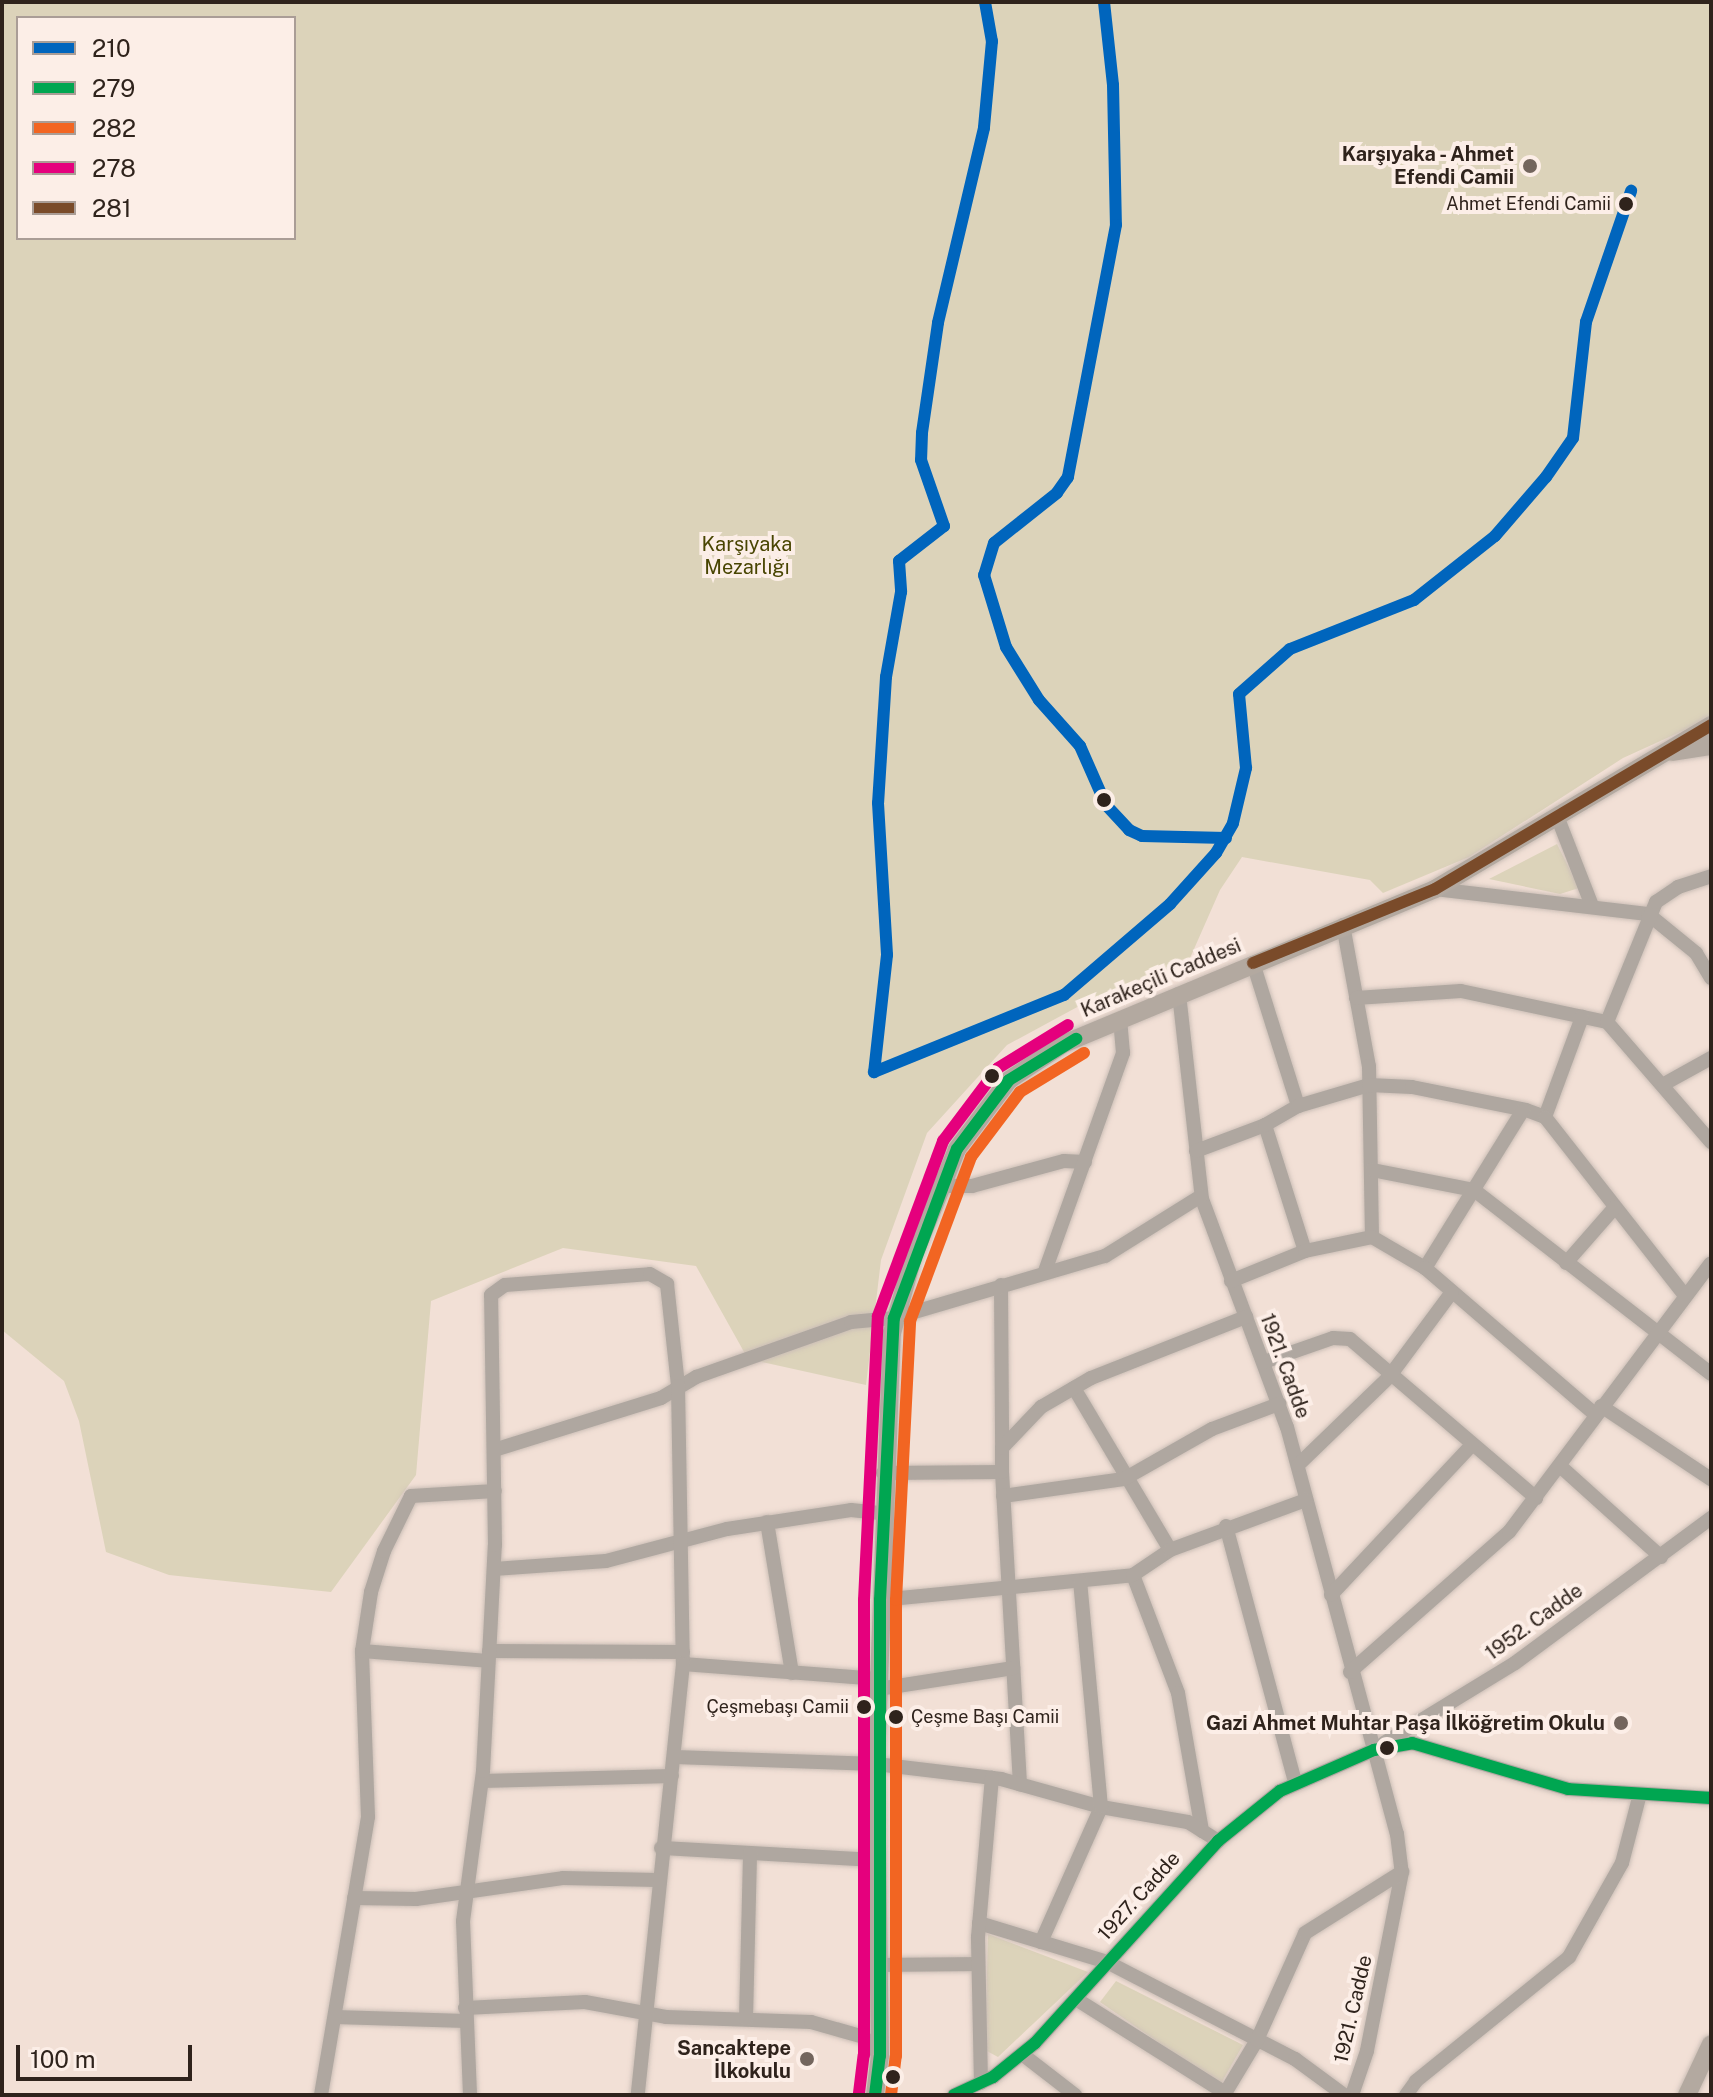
<!DOCTYPE html>
<html>
<head>
<meta charset="utf-8">
<style>
	body { margin:0 }
	#map { position:relative; width:1713px; height:2097px; overflow:hidden; background:#f2e0d6; font-family:"Public Sans",sans-serif }
	div>[style] { position:absolute }
	[style*='--x'] { left:calc(var(--x)*1px); top:calc(var(--y)*1px); width:calc(var(--w)*1px); rotate:calc(var(--a)*1deg) }
	.green>* { inset:0; background:#dcd3ba }
	.roads { filter:drop-shadow(0 0 2px #ccbfb7) drop-shadow(0 0 2px #ccbfb7) }
	.minor>* { height:14px; margin:-7px; padding:0 7px; transform-origin:7px; border-radius:7px; background:#afa7a0 }
	.major>* { height:18px; margin:-9px; padding:0 9px; transform-origin:9px; border-radius:9px; background:#b3a9a0 }
	.bus-1>* { height:12px; margin:-6px; padding:0 6px; transform-origin:6px; border-radius:6px; background:#0065bd }
	.bus-2>* { height:12px; margin:-6px; padding:0 6px; transform-origin:6px; border-radius:6px; background:#00a651 }
	.bus-3>* { height:12px; margin:-6px; padding:0 6px; transform-origin:6px; border-radius:6px; background:#f26522 }
	.bus-4>* { height:12px; margin:-6px; padding:0 6px; transform-origin:6px; border-radius:6px; background:#e5007d }
	.bus-5>* { height:12px; margin:-6px; padding:0 6px; transform-origin:6px; border-radius:6px; background:#7a4b2a }
	.dots>* { width:22px; height:22px; translate:-50% -50%; box-sizing:border-box; border:4px solid #fceee7; border-radius:50% }
	span { translate:-50% -50%; white-space:nowrap; text-align:center; line-height:1.15; -webkit-text-stroke:8px #fceee7; paint-order:stroke }
	.bus-label { font-size:18px; color:#2f231c }
	.right { translate:-100% -50%; text-align:right }
	.left { translate:0 -50%; text-align:left }
	.poi-label { font-size:20px; color:#2f231c; font-weight:700 }
	.park-label { font-size:20px; color:#494502 }
	.street-label { font-size:20px; color:#2f231c }
	.frame { position:absolute; inset:0; border:4px solid #2f231c; pointer-events:none }
	.legend { position:absolute; left:16px; top:16px; width:280px; height:224px; box-sizing:border-box; background:#fceee7; border:2px solid #aa9d96; margin:0; padding:10px 14px; list-style:none; font-size:24px; color:#2f231c }
	.legend li { display:flex; align-items:center; gap:16px; height:40px }
	.legend b { width:40px; border:2px solid #aa9d96 }
	.scale { position:absolute; left:16px; top:2045px; width:176px; height:36px; box-sizing:border-box; border:4px solid #2f231c; border-top:0; padding-left:10px; font-size:24px; line-height:28px; white-space:nowrap; color:#2f231c; -webkit-text-stroke:6px #fceee7; paint-order:stroke }
</style>
</head>
<body>
<div id="map">
	<div class="green">
		<div style="clip-path:polygon(evenodd,2px 2px,1711px 2px,1711px 718px,1623px 758px,1469px 857px,1383px 893px,1370px 880px,1242px 857px,1220px 890px,1183px 974px,1118px 1004px,1094px 998px,1007px 1045px,927px 1133px,881px 1260px,866px 1385px,748px 1359px,696px 1266px,563px 1248px,431px 1301px,416px 1475px,331px 1592px,169px 1575px,106px 1552px,79px 1421px,64px 1381px,2px 1330px,2px 2px,18px 18px,294px 18px,294px 238px,18px 238px,18px 18px)"></div>
		<div style="clip-path:polygon(1557px 844px,1579px 888px,1560px 894px,1489px 879px)"></div>
		<div style="clip-path:polygon(988px 1934px,1088px 1972px,998px 2057px,985px 2050px)"></div>
		<div style="clip-path:polygon(1116px 1981px,1243px 2045px,1220px 2085px,1100px 2002px)"></div>
	</div>
	<div class="roads">
		<div class="minor">
			<div style="--x:1557;--y:816;--w:97;--a:68.7"></div>
			<div style="--x:1435;--y:889;--w:214;--a:6.7"></div>
			<div style="--x:1648;--y:914;--w:62;--a:39.1"></div>
			<div style="--x:1696;--y:953;--w:29;--a:59"></div>
			<div style="--x:1343;--y:925;--w:143;--a:79.6"></div>
			<div style="--x:1369;--y:1066;--w:171;--a:89"></div>
			<div style="--x:1253;--y:963;--w:150;--a:72.5"></div>
			<div style="--x:1179;--y:994;--w:206;--a:83.6"></div>
			<div style="--x:1202;--y:1199;--w:243;--a:69.6"></div>
			<div style="--x:1287;--y:1427;--w:422;--a:74.9"></div>
			<div style="--x:1397;--y:1834;--w:38;--a:83"></div>
			<div style="--x:1402;--y:1872;--w:182;--a:101.1"></div>
			<div style="--x:1367;--y:2051;--w:46;--a:108.8"></div>
			<div style="--x:1356;--y:998;--w:105;--a:-3.8"></div>
			<div style="--x:1461;--y:991;--w:149;--a:12"></div>
			<div style="--x:1607;--y:1022;--w:159;--a:49.1"></div>
			<div style="--x:1607;--y:1022;--w:130;--a:-67.8"></div>
			<div style="--x:1656;--y:902;--w:27;--a:-34"></div>
			<div style="--x:1678;--y:887;--w:35;--a:-18"></div>
			<div style="--x:1664;--y:1084;--w:54;--a:-29"></div>
			<div style="--x:1545;--y:1117;--w:107;--a:-69.7"></div>
			<div style="--x:1265;--y:1125;--w:132;--a:72.4"></div>
			<div style="--x:1196;--y:1151;--w:74;--a:-20.6"></div>
			<div style="--x:1265;--y:1125;--w:38;--a:-30"></div>
			<div style="--x:1298;--y:1106;--w:74;--a:-16.5"></div>
			<div style="--x:1369;--y:1085;--w:43;--a:2.7"></div>
			<div style="--x:1412;--y:1087;--w:116;--a:11.4"></div>
			<div style="--x:1526;--y:1110;--w:20;--a:20"></div>
			<div style="--x:1545;--y:1117;--w:225;--a:51.9"></div>
			<div style="--x:1372;--y:1170;--w:104;--a:11.1"></div>
			<div style="--x:1474;--y:1190;--w:300;--a:37.8"></div>
			<div style="--x:940;--y:1186;--w:32;--a:0"></div>
			<div style="--x:972;--y:1186;--w:95;--a:-15.2"></div>
			<div style="--x:1064;--y:1161;--w:21;--a:3"></div>
			<div style="--x:1566;--y:1263;--w:74;--a:-48.8"></div>
			<div style="--x:1425;--y:1268;--w:186;--a:-58.2"></div>
			<div style="--x:1045;--y:1271;--w:232;--a:-70.3"></div>
			<div style="--x:1123;--y:1053;--w:34;--a:-95"></div>
			<div style="--x:1231;--y:1281;--w:80;--a:-22.1"></div>
			<div style="--x:1305;--y:1251;--w:68;--a:-11.8"></div>
			<div style="--x:1372;--y:1237;--w:61;--a:30.3"></div>
			<div style="--x:1425;--y:1268;--w:224;--a:40.7"></div>
			<div style="--x:1001;--y:1285;--w:163;--a:89.6"></div>
			<div style="--x:1264;--y:1362;--w:73;--a:-19.2"></div>
			<div style="--x:1333;--y:1338;--w:17;--a:3"></div>
			<div style="--x:1350;--y:1339;--w:245;--a:40.5"></div>
			<div style="--x:1074;--y:1388;--w:188;--a:59.3"></div>
			<div style="--x:1601;--y:1406;--w:132;--a:33.6"></div>
			<div style="--x:494;--y:1450;--w:175;--a:-17.3"></div>
			<div style="--x:661;--y:1398;--w:41;--a:-31"></div>
			<div style="--x:696;--y:1377;--w:164;--a:-19.5"></div>
			<div style="--x:851;--y:1322;--w:43;--a:-5.3"></div>
			<div style="--x:894;--y:1318;--w:220;--a:-16.4"></div>
			<div style="--x:1105;--y:1256;--w:113;--a:-32"></div>
			<div style="--x:1298;--y:1465;--w:127;--a:-44"></div>
			<div style="--x:1389;--y:1377;--w:106;--a:-53.5"></div>
			<div style="--x:1560;--y:1466;--w:136;--a:42"></div>
			<div style="--x:1002;--y:1472;--w:313;--a:86.7"></div>
			<div style="--x:883;--y:1473;--w:119;--a:-0.5"></div>
			<div style="--x:1002;--y:1472;--w:24;--a:-90"></div>
			<div style="--x:1002;--y:1448;--w:57;--a:-46.4"></div>
			<div style="--x:1041;--y:1407;--w:58;--a:-30.1"></div>
			<div style="--x:1091;--y:1378;--w:167;--a:-21.5"></div>
			<div style="--x:1003;--y:1496;--w:122;--a:-8"></div>
			<div style="--x:1124;--y:1479;--w:101;--a:-29.6"></div>
			<div style="--x:1212;--y:1429;--w:72;--a:-20.5"></div>
			<div style="--x:767;--y:1522;--w:153;--a:80.6"></div>
			<div style="--x:1226;--y:1526;--w:265;--a:74.9"></div>
			<div style="--x:494;--y:1569;--w:112;--a:-4.1"></div>
			<div style="--x:606;--y:1561;--w:125;--a:-14.8"></div>
			<div style="--x:727;--y:1529;--w:125;--a:-8.7"></div>
			<div style="--x:851;--y:1510;--w:31;--a:6"></div>
			<div style="--x:1133;--y:1575;--w:126;--a:69.1"></div>
			<div style="--x:1178;--y:1693;--w:140;--a:80.1"></div>
			<div style="--x:1331;--y:1595;--w:206;--a:-46.8"></div>
			<div style="--x:880;--y:1600;--w:254;--a:-5.6"></div>
			<div style="--x:1133;--y:1575;--w:45;--a:-34"></div>
			<div style="--x:1170;--y:1550;--w:145;--a:-20.2"></div>
			<div style="--x:362;--y:1651;--w:126;--a:4.5"></div>
			<div style="--x:489;--y:1651;--w:194;--a:0.3"></div>
			<div style="--x:683;--y:1664;--w:196;--a:4.4"></div>
			<div style="--x:1350;--y:1672;--w:212;--a:-41.4"></div>
			<div style="--x:1509;--y:1532;--w:336;--a:-53.1"></div>
			<div style="--x:878;--y:1689;--w:137;--a:-8.8"></div>
			<div style="--x:1384;--y:1743;--w:153;--a:-31.4"></div>
			<div style="--x:1515;--y:1663;--w:244;--a:-36.5"></div>
			<div style="--x:675;--y:1757;--w:201;--a:2"></div>
			<div style="--x:876;--y:1764;--w:126;--a:6.8"></div>
			<div style="--x:1001;--y:1779;--w:104;--a:15.6"></div>
			<div style="--x:1101;--y:1807;--w:88;--a:9.8"></div>
			<div style="--x:1188;--y:1822;--w:36;--a:32"></div>
			<div style="--x:482;--y:1781;--w:190;--a:-1.5"></div>
			<div style="--x:661;--y:1848;--w:216;--a:3.2"></div>
			<div style="--x:354;--y:1898;--w:62;--a:0.9"></div>
			<div style="--x:416;--y:1899;--w:148;--a:-8.1"></div>
			<div style="--x:563;--y:1878;--w:95;--a:1.2"></div>
			<div style="--x:979;--y:1923;--w:134;--a:16.9"></div>
			<div style="--x:1107;--y:1962;--w:212;--a:27.3"></div>
			<div style="--x:1295;--y:2059;--w:61;--a:36.3"></div>
			<div style="--x:1041;--y:1942;--w:148;--a:-66"></div>
			<div style="--x:1101;--y:1807;--w:226;--a:-95.3"></div>
			<div style="--x:880;--y:1965;--w:98;--a:-0.6"></div>
			<div style="--x:1076;--y:1999;--w:176;--a:32.2"></div>
			<div style="--x:465;--y:2008;--w:120;--a:-2.9"></div>
			<div style="--x:585;--y:2002;--w:82;--a:10.5"></div>
			<div style="--x:666;--y:2017;--w:145;--a:2"></div>
			<div style="--x:811;--y:2022;--w:55;--a:15.8"></div>
			<div style="--x:864;--y:2037;--w:25;--a:50"></div>
			<div style="--x:335;--y:2017;--w:131;--a:1.7"></div>
			<div style="--x:746;--y:2019;--w:166;--a:-88.6"></div>
			<div style="--x:1022;--y:2054;--w:67;--a:37.7"></div>
			<div style="--x:981;--y:2083;--w:146;--a:-91.2"></div>
			<div style="--x:978;--y:1937;--w:160;--a:-85"></div>
			<div style="--x:321;--y:2095;--w:282;--a:-80.4"></div>
			<div style="--x:368;--y:1817;--w:166;--a:-92.1"></div>
			<div style="--x:362;--y:1651;--w:60;--a:-81.3"></div>
			<div style="--x:371;--y:1592;--w:43;--a:-72.4"></div>
			<div style="--x:384;--y:1551;--w:61;--a:-63.9"></div>
			<div style="--x:411;--y:1496;--w:84;--a:-3.4"></div>
			<div style="--x:470;--y:2095;--w:174;--a:-92.3"></div>
			<div style="--x:463;--y:1921;--w:151;--a:-82.4"></div>
			<div style="--x:483;--y:1771;--w:226;--a:-87"></div>
			<div style="--x:495;--y:1545;--w:250;--a:-90.9"></div>
			<div style="--x:491;--y:1295;--w:17;--a:-36"></div>
			<div style="--x:505;--y:1285;--w:145;--a:-4.3"></div>
			<div style="--x:650;--y:1274;--w:20;--a:30"></div>
			<div style="--x:667;--y:1284;--w:103;--a:83.8"></div>
			<div style="--x:678;--y:1386;--w:278;--a:89"></div>
			<div style="--x:683;--y:1664;--w:433;--a:96"></div>
			<div style="--x:954;--y:2095;--w:43;--a:-24.8"></div>
			<div style="--x:993;--y:2077;--w:54;--a:-39"></div>
			<div style="--x:1035;--y:2043;--w:273;--a:-47.8"></div>
			<div style="--x:1218;--y:1841;--w:80;--a:-38.9"></div>
			<div style="--x:1280;--y:1791;--w:103;--a:-23.6"></div>
			<div style="--x:1374;--y:1750;--w:39;--a:-10"></div>
			<div style="--x:1412;--y:1743;--w:163;--a:16.4"></div>
			<div style="--x:1568;--y:1789;--w:143;--a:3.6"></div>
			<div style="--x:1224;--y:2095;--w:64;--a:-59"></div>
			<div style="--x:1257;--y:2040;--w:117;--a:-65.8"></div>
			<div style="--x:1305;--y:1933;--w:115;--a:-32.2"></div>
			<div style="--x:1406;--y:2095;--w:17;--a:-54"></div>
			<div style="--x:1416;--y:2081;--w:197;--a:-39"></div>
			<div style="--x:1569;--y:1957;--w:108;--a:-60.6"></div>
			<div style="--x:1622;--y:1863;--w:71;--a:-75.4"></div>
		</div>
		<div class="major">
			<div style="--x:1672;--y:752;--w:39;--a:-9"></div>
			<div style="--x:875;--y:2095;--w:39;--a:-83"></div>
			<div style="--x:880;--y:2056;--w:292;--a:-90.8"></div>
			<div style="--x:876;--y:1764;--w:431;--a:-87.9"></div>
			<div style="--x:892;--y:1333;--w:79;--a:-74.6"></div>
			<div style="--x:913;--y:1257;--w:117;--a:-67.8"></div>
			<div style="--x:957;--y:1149;--w:86;--a:-53"></div>
			<div style="--x:1009;--y:1080;--w:65;--a:-33.7"></div>
			<div style="--x:1063;--y:1044;--w:403;--a:-22.6"></div>
			<div style="--x:1435;--y:889;--w:321;--a:-30.7"></div>
			<div style="--x:1687;--y:2095;--w:56;--a:-64.8"></div>
		</div>
	</div>
	<div class="bus-1">
		<div style="--x:985;--y:2;--w:40;--a:80"></div>
		<div style="--x:992;--y:41;--w:87;--a:95.3"></div>
		<div style="--x:984;--y:128;--w:200;--a:103.3"></div>
		<div style="--x:938;--y:323;--w:111;--a:98.3"></div>
		<div style="--x:922;--y:433;--w:27;--a:92"></div>
		<div style="--x:921;--y:460;--w:70;--a:70.8"></div>
		<div style="--x:944;--y:526;--w:57;--a:142.1"></div>
		<div style="--x:899;--y:561;--w:31;--a:86"></div>
		<div style="--x:901;--y:592;--w:86;--a:100"></div>
		<div style="--x:886;--y:677;--w:126;--a:93.6"></div>
		<div style="--x:878;--y:803;--w:152;--a:86.6"></div>
		<div style="--x:887;--y:955;--w:118;--a:96.3"></div>
		<div style="--x:874;--y:1072;--w:205;--a:-22.1"></div>
		<div style="--x:1064;--y:995;--w:140;--a:-40.6"></div>
		<div style="--x:1170;--y:904;--w:69;--a:-48"></div>
		<div style="--x:1216;--y:853;--w:34;--a:-60"></div>
		<div style="--x:1233;--y:823;--w:57;--a:-76.7"></div>
		<div style="--x:1246;--y:768;--w:74;--a:-95.4"></div>
		<div style="--x:1239;--y:694;--w:68;--a:-41.4"></div>
		<div style="--x:1290;--y:649;--w:133;--a:-21.6"></div>
		<div style="--x:1414;--y:600;--w:103;--a:-38.3"></div>
		<div style="--x:1495;--y:536;--w:78;--a:-49.2"></div>
		<div style="--x:1546;--y:477;--w:47;--a:-55.3"></div>
		<div style="--x:1573;--y:438;--w:117;--a:-83.6"></div>
		<div style="--x:1586;--y:322;--w:139;--a:-71"></div>
		<div style="--x:1104;--y:2;--w:83;--a:83.8"></div>
		<div style="--x:1113;--y:85;--w:140;--a:88.8"></div>
		<div style="--x:1116;--y:225;--w:257;--a:100.8"></div>
		<div style="--x:1068;--y:477;--w:19;--a:125"></div>
		<div style="--x:1057;--y:493;--w:80;--a:141.6"></div>
		<div style="--x:994;--y:543;--w:34;--a:107"></div>
		<div style="--x:984;--y:575;--w:75;--a:73"></div>
		<div style="--x:1006;--y:647;--w:62;--a:58.1"></div>
		<div style="--x:1039;--y:700;--w:62;--a:48.3"></div>
		<div style="--x:1080;--y:746;--w:64;--a:66.2"></div>
		<div style="--x:1106;--y:805;--w:34;--a:47"></div>
		<div style="--x:1129;--y:830;--w:14;--a:25"></div>
		<div style="--x:1142;--y:836;--w:84;--a:1.4"></div>
	</div>
	<div class="bus-2">
		<div style="--x:875;--y:2095;--w:39;--a:-83"></div>
		<div style="--x:880;--y:2056;--w:456;--a:-90"></div>
		<div style="--x:880;--y:1600;--w:282;--a:-87.2"></div>
		<div style="--x:894;--y:1318;--w:180;--a:-69.6"></div>
		<div style="--x:957;--y:1149;--w:86;--a:-53"></div>
		<div style="--x:1009;--y:1080;--w:79;--a:-31.5"></div>
		<div style="--x:954;--y:2095;--w:43;--a:-24.8"></div>
		<div style="--x:993;--y:2077;--w:54;--a:-39"></div>
		<div style="--x:1035;--y:2043;--w:273;--a:-47.8"></div>
		<div style="--x:1218;--y:1841;--w:80;--a:-38.9"></div>
		<div style="--x:1280;--y:1791;--w:103;--a:-23.6"></div>
		<div style="--x:1374;--y:1750;--w:39;--a:-10"></div>
		<div style="--x:1412;--y:1743;--w:163;--a:16.4"></div>
		<div style="--x:1568;--y:1789;--w:143;--a:3.6"></div>
	</div>
	<div class="bus-3">
		<div style="--x:891;--y:2095;--w:39;--a:-83"></div>
		<div style="--x:896;--y:2056;--w:456;--a:-90"></div>
		<div style="--x:896;--y:1600;--w:279;--a:-87.1"></div>
		<div style="--x:910;--y:1321;--w:175;--a:-69.6"></div>
		<div style="--x:971;--y:1157;--w:81;--a:-53"></div>
		<div style="--x:1020;--y:1092;--w:75;--a:-31.4"></div>
	</div>
	<div class="bus-4">
		<div style="--x:859;--y:2093;--w:38;--a:-83"></div>
		<div style="--x:864;--y:2055;--w:455;--a:-90"></div>
		<div style="--x:864;--y:1600;--w:284;--a:-87.2"></div>
		<div style="--x:878;--y:1316;--w:187;--a:-69.6"></div>
		<div style="--x:943;--y:1141;--w:91;--a:-53"></div>
		<div style="--x:998;--y:1068;--w:82;--a:-31.6"></div>
	</div>
	<div class="bus-5">
		<div style="--x:1253;--y:963;--w:196;--a:-22.1"></div>
		<div style="--x:1435;--y:889;--w:321;--a:-30.7"></div>
	</div>
	<div class="dots">
		<div style="left:1530px;top:166px;background:#73655d"></div>
		<div style="left:1626px;top:204px;background:#2f231c"></div>
		<div style="left:1104px;top:800px;background:#2f231c"></div>
		<div style="left:992px;top:1076px;background:#2f231c"></div>
		<div style="left:864px;top:1707px;background:#2f231c"></div>
		<div style="left:896px;top:1717px;background:#2f231c"></div>
		<div style="left:1621px;top:1723px;background:#73655d"></div>
		<div style="left:1387px;top:1748px;background:#2f231c"></div>
		<div style="left:807px;top:2059px;background:#73655d"></div>
		<div style="left:893px;top:2077px;background:#2f231c"></div>
	</div>
	<div class="bus-label">
		<span class="right" style="left:1611px;top:204px">Ahmet Efendi Camii</span>
		<span class="right" style="left:849px;top:1707px">Çeşmebaşı Camii</span>
		<span class="left" style="left:911px;top:1717px">Çeşme Başı Camii</span>
	</div>
	<div class="poi-label">
		<span class="right" style="left:1514px;top:166px">Karşıyaka - Ahmet<br>Efendi Camii</span>
		<span class="right" style="left:1605px;top:1723px">Gazi Ahmet Muhtar Paşa İlköğretim Okulu</span>
		<span class="right" style="left:791px;top:2060px">Sancaktepe<br>İlkokulu</span>
	</div>
	<div class="park-label">
		<span style="left:747px;top:556px">Karşıyaka<br>Mezarlığı</span>
	</div>
	<div class="street-label">
		<span style="left:1161px;top:978px;rotate:-23deg">Karakeçili Caddesi</span>
		<span style="left:1285px;top:1366px;rotate:70deg">1921. Cadde</span>
		<span style="left:1534px;top:1622px;rotate:-36deg">1952. Cadde</span>
		<span style="left:1139px;top:1896px;rotate:-48deg">1927. Cadde</span>
		<span style="left:1353px;top:2009px;rotate:-77deg">1921. Cadde</span>
	</div>
	<div class="frame"></div>
	<ul class="legend">
	<li><b style="height:10px;background:#0065bd"></b>210</li>
	<li><b style="height:10px;background:#00a651"></b>279</li>
	<li><b style="height:10px;background:#f26522"></b>282</li>
	<li><b style="height:10px;background:#e5007d"></b>278</li>
	<li><b style="height:10px;background:#7a4b2a"></b>281</li>
	</ul>
	<div class="scale">100 m</div>
</div>
</body>
</html>
